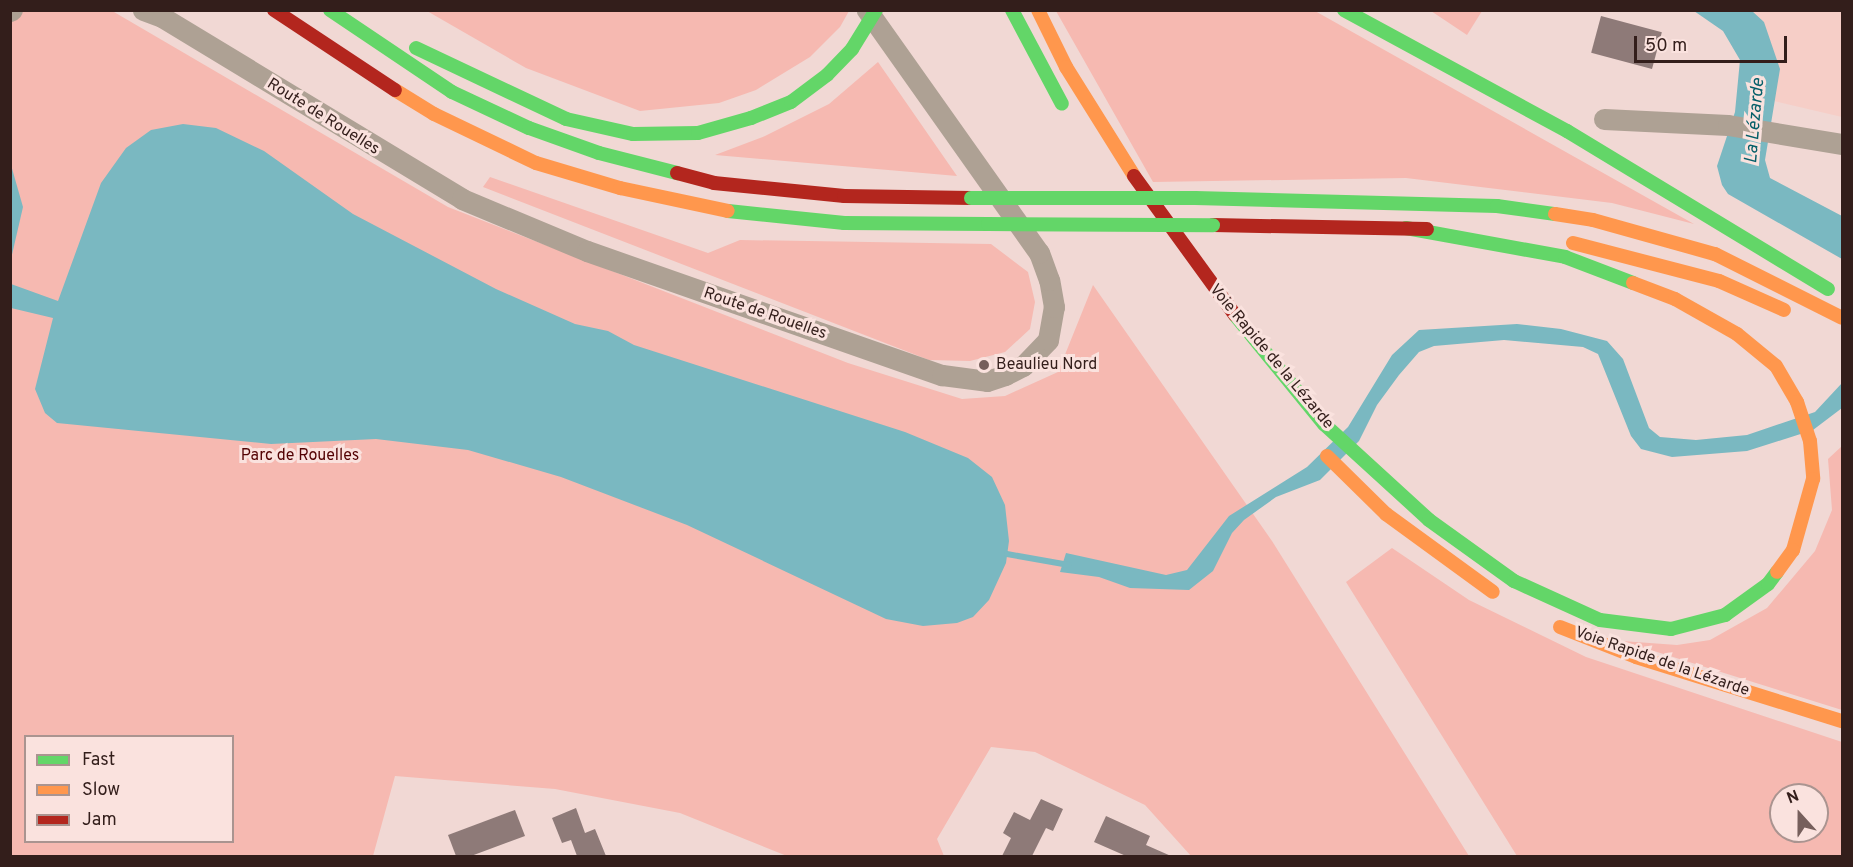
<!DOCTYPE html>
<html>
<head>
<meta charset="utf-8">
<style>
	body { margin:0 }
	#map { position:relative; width:1853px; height:867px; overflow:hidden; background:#f1d8d4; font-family:Overpass,sans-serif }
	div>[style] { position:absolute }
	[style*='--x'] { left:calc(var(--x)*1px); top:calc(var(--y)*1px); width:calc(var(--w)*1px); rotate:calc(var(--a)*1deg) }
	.built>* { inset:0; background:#f6cec7 }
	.green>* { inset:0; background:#f6b9b1 }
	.water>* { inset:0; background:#7ab8c1 }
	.stream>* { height:6px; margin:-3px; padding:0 3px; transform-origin:3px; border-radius:3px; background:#7ab8c1 }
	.building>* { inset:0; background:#8e7a78; transform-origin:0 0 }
	.street>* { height:21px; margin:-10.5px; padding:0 10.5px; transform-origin:10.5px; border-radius:10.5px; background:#aea194 }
	.fast>* { height:14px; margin:-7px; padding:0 7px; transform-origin:7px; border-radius:7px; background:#63d668 }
	.slow>* { height:14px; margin:-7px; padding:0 7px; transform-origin:7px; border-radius:7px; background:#ff974d }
	.jam>* { height:14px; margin:-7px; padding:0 7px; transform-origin:7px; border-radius:7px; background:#b3261e }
	.fast-bridge>* { height:14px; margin:-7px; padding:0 7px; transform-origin:7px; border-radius:7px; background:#63d668 }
	.dots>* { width:16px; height:16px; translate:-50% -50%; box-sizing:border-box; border:3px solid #fae2de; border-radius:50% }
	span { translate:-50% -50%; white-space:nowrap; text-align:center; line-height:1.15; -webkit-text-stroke:6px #fae2de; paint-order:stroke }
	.street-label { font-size:16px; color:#331e1b }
	.poi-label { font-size:16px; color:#331e1b }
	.left { translate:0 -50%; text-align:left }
	.park-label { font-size:16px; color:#530203 }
	.water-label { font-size:18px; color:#045e68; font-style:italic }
	.frame { position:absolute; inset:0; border:12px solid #331e1b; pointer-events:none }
	.legend { position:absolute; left:24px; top:735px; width:210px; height:108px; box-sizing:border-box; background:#fae2de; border:2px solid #aa9490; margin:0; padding:8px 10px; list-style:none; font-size:18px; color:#331e1b }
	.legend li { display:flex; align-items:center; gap:12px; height:30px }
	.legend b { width:30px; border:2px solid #aa9490 }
	.north { position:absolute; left:1769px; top:783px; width:60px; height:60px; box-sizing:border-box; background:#fae2de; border:2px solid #aa9490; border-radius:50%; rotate:339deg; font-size:16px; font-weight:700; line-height:24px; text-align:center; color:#331e1b }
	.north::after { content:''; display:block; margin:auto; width:21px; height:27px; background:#765f5c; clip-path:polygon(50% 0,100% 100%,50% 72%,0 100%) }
	.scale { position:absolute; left:1634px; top:36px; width:153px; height:27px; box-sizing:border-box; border:3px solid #331e1b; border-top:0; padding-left:8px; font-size:18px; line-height:21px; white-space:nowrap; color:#331e1b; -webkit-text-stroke:4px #fae2de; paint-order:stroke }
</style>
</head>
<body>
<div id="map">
	<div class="built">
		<div style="clip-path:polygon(1739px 11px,1842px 11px,1842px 117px,1774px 101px)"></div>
	</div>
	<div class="green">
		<div style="clip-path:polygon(evenodd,10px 11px,114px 12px,448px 207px,848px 363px,962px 399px,1005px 396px,1058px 372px,1093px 285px,1272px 541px,1469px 856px,1191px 856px,1145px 805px,1035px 752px,991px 747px,937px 839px,944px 856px,787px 856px,680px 813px,555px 789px,395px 776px,373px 856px,11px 856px,10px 11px,26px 736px,232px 736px,232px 842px,26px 842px,26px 736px)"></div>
		<div style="clip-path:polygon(427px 11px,849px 10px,849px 11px,840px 27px,810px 57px,756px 90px,719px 103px,640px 111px,526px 68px)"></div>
		<div style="clip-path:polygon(1056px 11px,1315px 11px,1694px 224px,1612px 203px,1406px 178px,1153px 182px)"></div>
		<div style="clip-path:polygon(1431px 11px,1482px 11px,1467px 35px)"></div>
		<div style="clip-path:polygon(878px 62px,957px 176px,715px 155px,765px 136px,829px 104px)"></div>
		<div style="clip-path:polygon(490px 177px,708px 253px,740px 240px,991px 244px,1028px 272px,1035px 302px,1030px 329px,1005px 352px,970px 361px,929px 360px,483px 187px)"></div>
		<div style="clip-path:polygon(1842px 446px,1842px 710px,1622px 641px,1677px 645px,1710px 640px,1767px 608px,1815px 551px,1832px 510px,1828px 459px)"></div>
		<div style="clip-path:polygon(evenodd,1392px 548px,1469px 600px,1586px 657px,1842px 742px,1842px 856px,1517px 856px,1346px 582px,1392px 548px,1781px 795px,1817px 795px,1817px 831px,1781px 831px,1781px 795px)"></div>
	</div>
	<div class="water">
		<div style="clip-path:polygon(1694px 11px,1752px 11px,1764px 22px,1780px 69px,1765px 160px,1770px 178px,1842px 216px,1842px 259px,1728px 194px,1722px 185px,1717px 166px,1735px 112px,1740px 60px,1723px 31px)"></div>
		<div style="clip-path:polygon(183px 124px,216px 128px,264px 151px,353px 214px,496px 289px,575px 324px,608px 331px,634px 345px,905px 432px,968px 458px,992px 477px,1005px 505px,1009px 541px,1006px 563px,989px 600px,973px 617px,957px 623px,923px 626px,886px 619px,687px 525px,561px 477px,468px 450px,376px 439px,271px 444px,57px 423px,45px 413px,35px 389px,53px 318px,11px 308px,11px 284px,58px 301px,101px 183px,126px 148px,151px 130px)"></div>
		<div style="clip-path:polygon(11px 165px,23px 207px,11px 259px,10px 165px)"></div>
		<div style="clip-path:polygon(1517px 324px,1561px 329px,1607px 341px,1623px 359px,1649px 428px,1660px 437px,1696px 440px,1747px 435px,1815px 412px,1842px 383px,1842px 408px,1813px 430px,1747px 451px,1672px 457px,1641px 449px,1631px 436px,1598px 354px,1583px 347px,1504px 340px,1434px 346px,1419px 352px,1399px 375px,1377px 405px,1359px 441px,1320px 480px,1276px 497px,1244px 520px,1232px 533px,1213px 571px,1189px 590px,1130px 588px,1099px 577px,1060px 572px,1066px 553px,1166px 575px,1187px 570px,1229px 516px,1307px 467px,1348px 427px,1392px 355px,1419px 330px)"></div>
	</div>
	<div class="stream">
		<div style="--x:1007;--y:554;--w:63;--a:10.1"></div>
	</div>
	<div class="building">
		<div style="left:1601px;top:16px;width:63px;height:38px;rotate:15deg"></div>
		<div style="clip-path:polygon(1041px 799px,1063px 809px,1053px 831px,1046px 828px,1032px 856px,1002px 856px,1011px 838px,1003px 833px,1014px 812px,1030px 820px)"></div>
		<div style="clip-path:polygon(576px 808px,585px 833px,595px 829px,606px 856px,577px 856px,571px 840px,562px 843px,552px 818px)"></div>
		<div style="clip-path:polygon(515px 810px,525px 836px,471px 856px,456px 856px,448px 835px)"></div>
		<div style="clip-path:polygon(1106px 816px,1150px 836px,1146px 845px,1171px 856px,1126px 856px,1094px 842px)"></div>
	</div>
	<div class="street">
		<div style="--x:143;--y:10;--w:20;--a:20"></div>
		<div style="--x:162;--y:17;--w:351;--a:31.2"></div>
		<div style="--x:462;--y:199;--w:135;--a:22.6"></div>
		<div style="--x:587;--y:251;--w:376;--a:19.3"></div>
		<div style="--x:942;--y:375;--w:45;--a:7.6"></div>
		<div style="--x:987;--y:381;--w:19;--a:-18"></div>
		<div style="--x:1005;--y:375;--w:20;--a:-27"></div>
		<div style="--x:1023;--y:366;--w:36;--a:-46"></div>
		<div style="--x:1048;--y:340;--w:34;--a:-80"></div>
		<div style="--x:1054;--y:307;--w:27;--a:-100"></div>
		<div style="--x:1049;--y:280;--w:29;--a:-110"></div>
		<div style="--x:1039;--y:253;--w:298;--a:-125.3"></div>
		<div style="--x:10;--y:11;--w:2;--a:-27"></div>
		<div style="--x:1604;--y:119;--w:124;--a:2.8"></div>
		<div style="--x:1728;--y:125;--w:116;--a:9.5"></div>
	</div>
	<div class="fast">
		<div style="--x:330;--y:10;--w:147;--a:33.9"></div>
		<div style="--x:452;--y:92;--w:85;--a:25.1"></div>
		<div style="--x:529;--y:128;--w:74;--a:19.7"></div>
		<div style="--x:599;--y:153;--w:81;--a:14.4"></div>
		<div style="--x:1012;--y:10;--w:106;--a:62"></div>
		<div style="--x:1344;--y:10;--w:254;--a:28.5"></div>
		<div style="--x:1567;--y:131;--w:305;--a:31.2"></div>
		<div style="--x:416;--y:48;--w:166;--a:25.3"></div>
		<div style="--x:566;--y:119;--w:69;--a:12.6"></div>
		<div style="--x:633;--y:134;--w:65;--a:-0.9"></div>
		<div style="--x:698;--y:133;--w:55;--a:-15.8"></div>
		<div style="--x:751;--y:118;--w:43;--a:-21.8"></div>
		<div style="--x:791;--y:102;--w:45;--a:-36.9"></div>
		<div style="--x:827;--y:75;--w:36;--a:-46"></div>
		<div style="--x:1195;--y:198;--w:302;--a:1.5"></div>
		<div style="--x:1497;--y:206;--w:59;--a:7.9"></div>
		<div style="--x:728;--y:211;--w:117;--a:5.9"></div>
		<div style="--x:844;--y:223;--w:144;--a:0.4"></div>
		<div style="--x:1406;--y:228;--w:162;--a:10.3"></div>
		<div style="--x:1565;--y:257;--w:73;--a:20.9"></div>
		<div style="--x:1235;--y:315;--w:141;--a:50.8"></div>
		<div style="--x:1324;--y:424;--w:142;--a:42.4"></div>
		<div style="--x:1429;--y:520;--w:105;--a:35.7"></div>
		<div style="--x:1514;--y:581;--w:94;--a:24.4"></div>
		<div style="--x:1600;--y:620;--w:72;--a:7.2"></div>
		<div style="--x:1671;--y:629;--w:56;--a:-14.5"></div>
		<div style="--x:1725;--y:615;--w:53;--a:-35.8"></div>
		<div style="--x:1768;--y:584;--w:15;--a:-53"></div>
	</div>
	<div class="slow">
		<div style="--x:1038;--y:10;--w:64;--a:63.8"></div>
		<div style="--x:1066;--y:67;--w:128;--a:58"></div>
		<div style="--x:395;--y:90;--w:46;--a:31.6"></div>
		<div style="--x:434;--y:114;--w:113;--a:25.7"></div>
		<div style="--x:536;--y:163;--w:88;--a:16.6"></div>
		<div style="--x:620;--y:188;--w:110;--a:12"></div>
		<div style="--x:1555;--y:214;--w:38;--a:9"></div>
		<div style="--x:1593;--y:220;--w:127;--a:15.6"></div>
		<div style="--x:1715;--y:254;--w:142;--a:26.7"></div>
		<div style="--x:1573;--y:243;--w:151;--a:14.6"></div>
		<div style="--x:1719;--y:281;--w:71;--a:24"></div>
		<div style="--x:1633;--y:283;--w:45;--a:20.9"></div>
		<div style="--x:1675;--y:299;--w:71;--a:29.4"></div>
		<div style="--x:1737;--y:334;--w:50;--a:39.4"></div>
		<div style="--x:1776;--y:366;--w:42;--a:59.7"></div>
		<div style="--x:1797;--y:402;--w:41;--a:71.6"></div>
		<div style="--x:1810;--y:441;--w:38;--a:85"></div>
		<div style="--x:1813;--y:479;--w:74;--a:105.7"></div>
		<div style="--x:1793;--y:550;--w:27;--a:126"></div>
		<div style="--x:1327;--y:456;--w:83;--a:44.5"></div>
		<div style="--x:1386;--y:514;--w:132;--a:36.1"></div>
		<div style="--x:1560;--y:627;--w:82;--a:21.5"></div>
		<div style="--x:1636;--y:657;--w:216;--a:17.3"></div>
	</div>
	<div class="jam">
		<div style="--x:274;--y:10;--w:145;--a:33.5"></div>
		<div style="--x:677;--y:173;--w:38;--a:15"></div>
		<div style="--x:714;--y:183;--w:131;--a:5.7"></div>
		<div style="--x:844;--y:196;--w:127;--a:0.9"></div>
		<div style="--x:1134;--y:176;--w:172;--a:54"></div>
		<div style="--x:1213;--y:225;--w:214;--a:1.1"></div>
	</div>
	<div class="fast-bridge">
		<div style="--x:852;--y:49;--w:46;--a:-58.4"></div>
		<div style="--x:971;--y:198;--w:224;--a:0"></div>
		<div style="--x:988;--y:224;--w:225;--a:0.3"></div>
	</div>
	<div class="dots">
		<div style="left:984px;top:365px;background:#765f5c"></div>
	</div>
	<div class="street-label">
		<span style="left:323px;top:117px;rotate:32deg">Route de Rouelles</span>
		<span style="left:765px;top:314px;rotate:19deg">Route de Rouelles</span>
		<span style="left:1271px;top:357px;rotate:50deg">Voie Rapide de la Lézarde</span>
		<span style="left:1662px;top:662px;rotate:19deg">Voie Rapide de la Lézarde</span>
	</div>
	<div class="poi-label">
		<span class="left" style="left:996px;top:365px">Beaulieu Nord</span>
	</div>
	<div class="park-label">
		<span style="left:300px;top:456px">Parc de Rouelles</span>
	</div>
	<div class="water-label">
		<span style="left:1756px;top:121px;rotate:-85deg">La Lézarde</span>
	</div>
	<div class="frame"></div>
	<ul class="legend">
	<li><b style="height:8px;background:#63d668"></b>Fast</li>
	<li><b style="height:8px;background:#ff974d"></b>Slow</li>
	<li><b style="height:8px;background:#b3261e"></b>Jam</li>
	</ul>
	<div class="north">N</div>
	<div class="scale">50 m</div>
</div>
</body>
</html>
